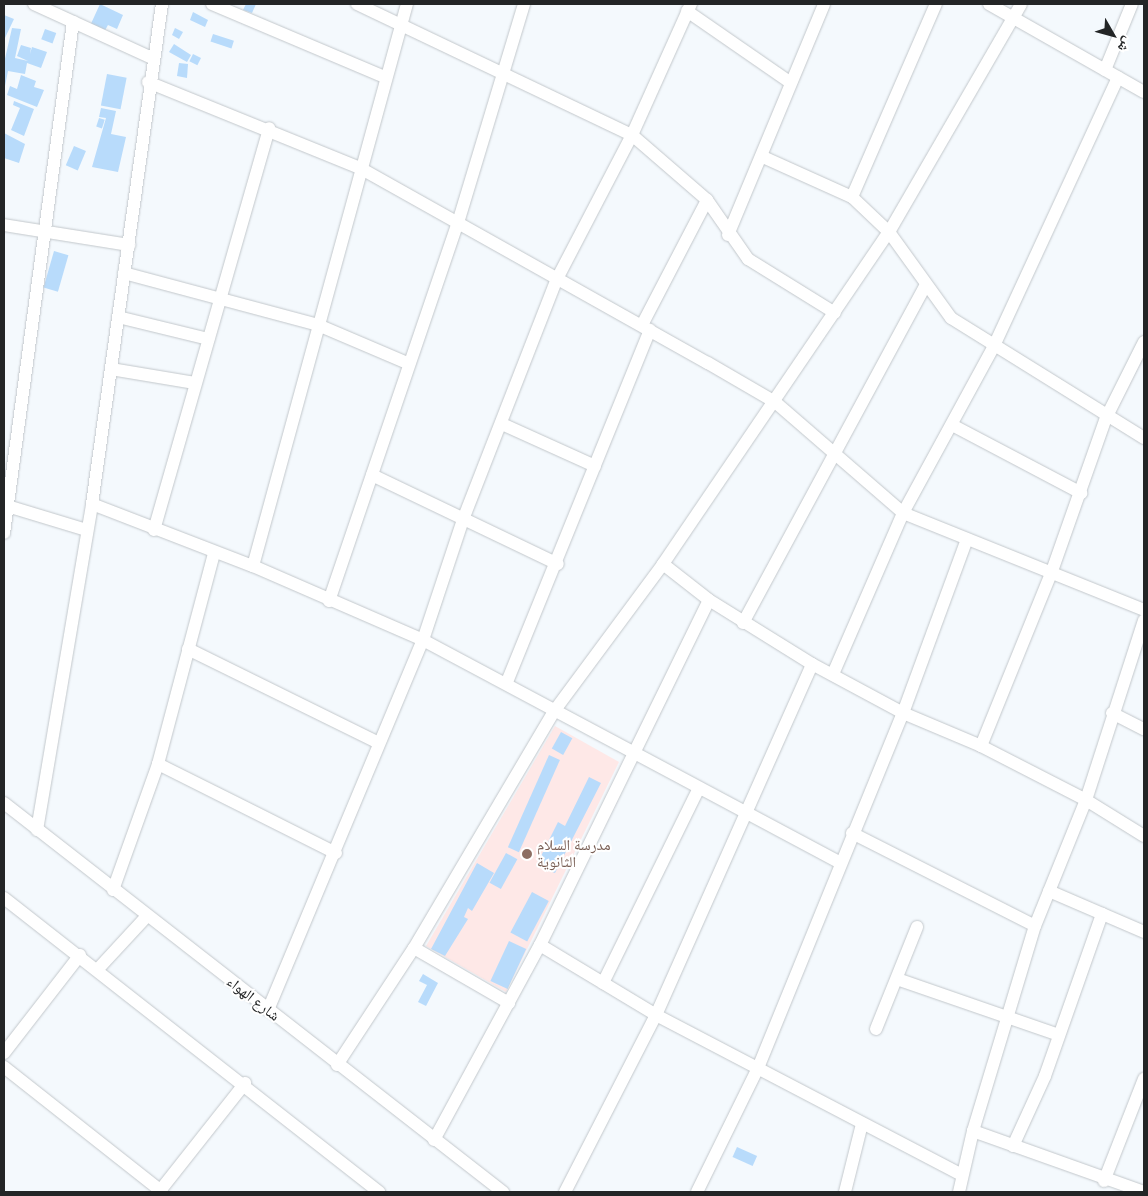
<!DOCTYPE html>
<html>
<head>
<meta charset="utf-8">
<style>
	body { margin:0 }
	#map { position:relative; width:1148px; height:1196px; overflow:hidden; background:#f4f9fd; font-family:"Varela Round","Noto Naskh Arabic",sans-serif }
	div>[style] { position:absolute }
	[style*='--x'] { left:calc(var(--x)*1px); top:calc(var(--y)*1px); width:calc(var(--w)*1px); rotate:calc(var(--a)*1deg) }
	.education>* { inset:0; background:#fee8e7 }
	.building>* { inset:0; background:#b8dbfb; transform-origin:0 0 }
	.roads { filter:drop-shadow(0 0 1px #c2c7cb) drop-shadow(0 0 1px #c2c7cb) }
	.minor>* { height:12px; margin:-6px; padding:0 6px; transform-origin:6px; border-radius:6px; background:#fff }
	.dots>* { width:14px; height:14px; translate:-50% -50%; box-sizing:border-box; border:2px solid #fff; border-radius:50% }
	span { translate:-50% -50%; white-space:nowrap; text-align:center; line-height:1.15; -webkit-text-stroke:4px #fff; paint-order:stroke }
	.education-label { font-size:15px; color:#785e54 }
	.left { translate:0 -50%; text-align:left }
	.street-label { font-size:15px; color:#232526 }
	.frame { position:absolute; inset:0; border:5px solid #232526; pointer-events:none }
	.north { position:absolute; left:1088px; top:10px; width:50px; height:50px; -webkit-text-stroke:4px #fff; paint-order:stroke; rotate:128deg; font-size:14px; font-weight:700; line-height:20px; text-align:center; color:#232526 }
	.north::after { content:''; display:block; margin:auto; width:18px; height:22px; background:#232526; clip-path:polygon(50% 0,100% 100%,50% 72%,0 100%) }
</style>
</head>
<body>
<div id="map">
	<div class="education">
		<div style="clip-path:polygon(555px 726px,619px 762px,506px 992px,426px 946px)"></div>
	</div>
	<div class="building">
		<div style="clip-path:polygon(100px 4px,123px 15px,117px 29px,108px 25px,103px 34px,89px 28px)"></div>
		<div style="clip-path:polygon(246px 4px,256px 4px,252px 13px,243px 10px)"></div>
		<div style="clip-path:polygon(193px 12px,208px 20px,205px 27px,190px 20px)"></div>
		<div style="clip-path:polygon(4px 15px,14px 19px,4px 40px)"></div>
		<div style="clip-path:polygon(12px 28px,21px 29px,15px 58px,28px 61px,17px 56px,21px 45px,31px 48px,30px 54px,32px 47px,47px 52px,41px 68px,27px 63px,25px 74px,8px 71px,5px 86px,4px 63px)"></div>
		<div style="clip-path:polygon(175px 28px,183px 32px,179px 39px,172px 35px)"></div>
		<div style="left:45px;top:29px;width:12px;height:11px;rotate:20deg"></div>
		<div style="left:213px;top:34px;width:22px;height:8px;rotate:18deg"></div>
		<div style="clip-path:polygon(174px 44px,191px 55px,187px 62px,169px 52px)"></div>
		<div style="left:193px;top:54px;width:9px;height:8px;rotate:27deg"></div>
		<div style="clip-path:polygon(179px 63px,188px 64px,187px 78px,177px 76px)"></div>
		<div style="left:107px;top:74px;width:20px;height:32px;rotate:11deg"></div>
		<div style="clip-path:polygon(21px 75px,36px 81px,34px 87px,44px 90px,37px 107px,7px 95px,10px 86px,17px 89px)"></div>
		<div style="clip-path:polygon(14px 101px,34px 109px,24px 136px,11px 130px,20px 108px,13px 105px)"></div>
		<div style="clip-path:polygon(101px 108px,116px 111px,111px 134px,126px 137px,118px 172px,92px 167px,106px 118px,99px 117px)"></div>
		<div style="left:99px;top:118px;width:6px;height:9px;rotate:18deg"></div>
		<div style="clip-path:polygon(4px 133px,25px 144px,19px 163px,4px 158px)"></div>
		<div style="left:74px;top:146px;width:13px;height:21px;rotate:23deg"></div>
		<div style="left:54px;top:251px;width:15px;height:38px;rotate:16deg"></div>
		<div style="left:561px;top:732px;width:13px;height:19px;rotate:29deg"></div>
		<div style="left:549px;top:755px;width:12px;height:101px;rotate:24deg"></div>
		<div style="clip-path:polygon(589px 777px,601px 783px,555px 873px,536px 866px,558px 822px,565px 826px)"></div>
		<div style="left:506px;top:853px;width:13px;height:34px;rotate:29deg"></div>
		<div style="clip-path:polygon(477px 863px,494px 873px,472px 911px,468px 908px,464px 917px,468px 919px,445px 956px,431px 949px)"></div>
		<div style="left:532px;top:892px;width:19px;height:46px;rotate:28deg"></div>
		<div style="left:509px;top:941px;width:19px;height:44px;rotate:25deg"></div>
		<div style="clip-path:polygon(423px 974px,438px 983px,426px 1006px,418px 1002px,427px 985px,419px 981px)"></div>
		<div style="left:737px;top:1147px;width:22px;height:11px;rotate:24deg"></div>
	</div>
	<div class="roads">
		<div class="minor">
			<div style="--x:34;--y:4;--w:130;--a:24.6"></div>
			<div style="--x:212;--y:4;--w:188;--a:22.9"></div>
			<div style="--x:357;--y:4;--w:305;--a:25.5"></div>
			<div style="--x:632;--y:135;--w:99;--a:40.9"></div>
			<div style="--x:707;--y:200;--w:72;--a:55.2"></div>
			<div style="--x:748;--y:259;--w:102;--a:31.8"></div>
			<div style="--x:989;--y:4;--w:178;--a:29.6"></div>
			<div style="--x:687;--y:11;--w:126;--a:34.7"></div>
			<div style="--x:1105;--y:70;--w:71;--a:-67.8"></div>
			<div style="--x:148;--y:82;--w:229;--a:22.1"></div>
			<div style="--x:360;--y:168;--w:399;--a:29.3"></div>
			<div style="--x:708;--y:363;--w:78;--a:30.2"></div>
			<div style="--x:775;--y:402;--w:169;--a:40.9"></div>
			<div style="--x:903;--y:513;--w:260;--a:21.9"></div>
			<div style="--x:763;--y:157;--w:98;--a:24.2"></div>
			<div style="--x:852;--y:197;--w:51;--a:43.4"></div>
			<div style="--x:889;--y:232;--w:106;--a:54.2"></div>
			<div style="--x:951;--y:318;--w:227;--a:31.9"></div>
			<div style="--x:852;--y:197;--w:210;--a:-66.5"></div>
			<div style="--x:4;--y:225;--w:127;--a:9.1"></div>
			<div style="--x:728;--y:235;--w:250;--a:-67.4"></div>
			<div style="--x:124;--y:273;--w:201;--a:15"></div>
			<div style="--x:318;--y:325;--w:97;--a:23.1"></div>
			<div style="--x:118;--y:317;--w:93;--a:13.7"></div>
			<div style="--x:642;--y:325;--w:141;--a:-62.5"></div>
			<div style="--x:111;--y:369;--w:85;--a:9.5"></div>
			<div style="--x:502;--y:424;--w:102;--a:24.3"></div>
			<div style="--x:954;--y:426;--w:144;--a:27.8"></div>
			<div style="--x:372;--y:475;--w:206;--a:25.6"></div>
			<div style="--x:92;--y:504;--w:173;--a:21.1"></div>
			<div style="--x:253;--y:566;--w:185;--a:23.5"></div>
			<div style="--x:423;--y:640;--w:472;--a:28.1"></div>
			<div style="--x:4;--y:505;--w:87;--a:16.8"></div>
			<div style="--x:154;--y:530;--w:418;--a:-74"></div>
			<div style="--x:4;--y:533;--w:516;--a:-82.31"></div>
			<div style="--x:663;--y:564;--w:58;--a:38"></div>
			<div style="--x:709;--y:600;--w:121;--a:31.9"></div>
			<div style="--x:812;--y:664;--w:103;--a:28.3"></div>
			<div style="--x:903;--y:713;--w:85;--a:22.9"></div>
			<div style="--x:981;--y:746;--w:118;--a:27.2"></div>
			<div style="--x:1086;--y:800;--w:68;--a:31.8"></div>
			<div style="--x:253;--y:566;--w:583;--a:-74.68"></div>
			<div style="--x:329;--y:601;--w:396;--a:-71.2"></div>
			<div style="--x:457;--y:226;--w:232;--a:-73.2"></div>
			<div style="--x:743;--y:623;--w:382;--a:-61.6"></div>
			<div style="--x:188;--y:649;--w:213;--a:26.2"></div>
			<div style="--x:833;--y:674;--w:176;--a:-66.5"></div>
			<div style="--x:903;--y:513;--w:188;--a:-61.4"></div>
			<div style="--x:993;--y:348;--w:298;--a:-65.2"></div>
			<div style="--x:507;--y:682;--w:380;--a:-67.9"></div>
			<div style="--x:1112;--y:713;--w:36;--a:27"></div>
			<div style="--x:981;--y:746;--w:189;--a:-67.9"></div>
			<div style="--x:1052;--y:571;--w:162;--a:-70.6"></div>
			<div style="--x:1106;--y:418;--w:85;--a:-63.4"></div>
			<div style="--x:158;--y:764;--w:199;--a:26.6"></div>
			<div style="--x:4;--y:803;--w:633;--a:37.94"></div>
			<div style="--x:37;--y:830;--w:331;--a:-80.4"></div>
			<div style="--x:92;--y:504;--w:505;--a:-82.03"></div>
			<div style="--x:852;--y:833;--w:205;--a:26.9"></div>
			<div style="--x:113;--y:890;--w:134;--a:-70.3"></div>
			<div style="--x:158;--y:764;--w:218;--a:-75.1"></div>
			<div style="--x:1049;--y:891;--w:103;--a:23.3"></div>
			<div style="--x:4;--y:898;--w:477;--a:38.1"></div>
			<div style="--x:540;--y:945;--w:135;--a:31.1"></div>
			<div style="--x:656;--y:1015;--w:345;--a:27.6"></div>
			<div style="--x:414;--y:948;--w:110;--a:30.1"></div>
			<div style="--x:98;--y:969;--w:72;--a:-47.2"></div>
			<div style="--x:897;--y:979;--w:171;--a:19.1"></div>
			<div style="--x:603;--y:983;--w:217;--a:-63.8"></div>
			<div style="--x:268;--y:1010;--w:401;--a:-67.3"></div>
			<div style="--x:423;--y:640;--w:130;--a:-71.6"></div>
			<div style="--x:464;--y:517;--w:256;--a:-68.7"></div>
			<div style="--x:557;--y:279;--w:162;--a:-62.5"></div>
			<div style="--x:632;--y:135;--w:144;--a:-65.8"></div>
			<div style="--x:876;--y:1029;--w:110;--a:-68.1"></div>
			<div style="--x:4;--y:1053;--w:124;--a:-52.2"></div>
			<div style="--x:337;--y:1065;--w:140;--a:-56.7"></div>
			<div style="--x:414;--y:948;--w:277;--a:-59.4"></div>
			<div style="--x:555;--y:710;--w:182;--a:-53.5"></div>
			<div style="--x:663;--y:564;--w:402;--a:-55.8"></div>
			<div style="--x:889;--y:232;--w:263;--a:-59.9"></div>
			<div style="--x:4;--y:1067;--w:201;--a:38.3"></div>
			<div style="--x:973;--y:1131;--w:182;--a:19.6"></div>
			<div style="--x:434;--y:1140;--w:222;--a:-61.5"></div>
			<div style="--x:540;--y:945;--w:384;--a:-63.9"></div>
			<div style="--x:1013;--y:1146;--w:77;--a:-65.4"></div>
			<div style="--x:1045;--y:1076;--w:172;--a:-70.6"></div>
			<div style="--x:1104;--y:1181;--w:110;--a:-68.6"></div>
			<div style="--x:159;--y:1192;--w:139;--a:-51.7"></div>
			<div style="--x:565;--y:1192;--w:199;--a:-62.8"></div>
			<div style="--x:656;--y:1015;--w:384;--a:-66"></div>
			<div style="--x:697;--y:1192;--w:138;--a:-63.8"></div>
			<div style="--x:758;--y:1068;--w:383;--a:-67.8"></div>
			<div style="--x:903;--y:713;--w:185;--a:-69.8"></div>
			<div style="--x:845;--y:1192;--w:70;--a:-76"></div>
			<div style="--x:959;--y:1192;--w:63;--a:-77.1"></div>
			<div style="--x:973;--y:1131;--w:214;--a:-73.2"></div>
			<div style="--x:1035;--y:926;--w:136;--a:-68"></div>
			<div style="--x:1086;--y:800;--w:189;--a:-72.1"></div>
		</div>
	</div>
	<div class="dots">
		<div style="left:527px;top:854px;background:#8d6e63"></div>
	</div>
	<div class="education-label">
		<span class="left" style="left:537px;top:854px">مدرسة السلام<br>الثانوية</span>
	</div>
	<div class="street-label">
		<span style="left:253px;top:999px;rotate:38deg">شارع الهواء</span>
	</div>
	<div class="frame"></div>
	<div class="north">ش</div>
</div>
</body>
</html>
